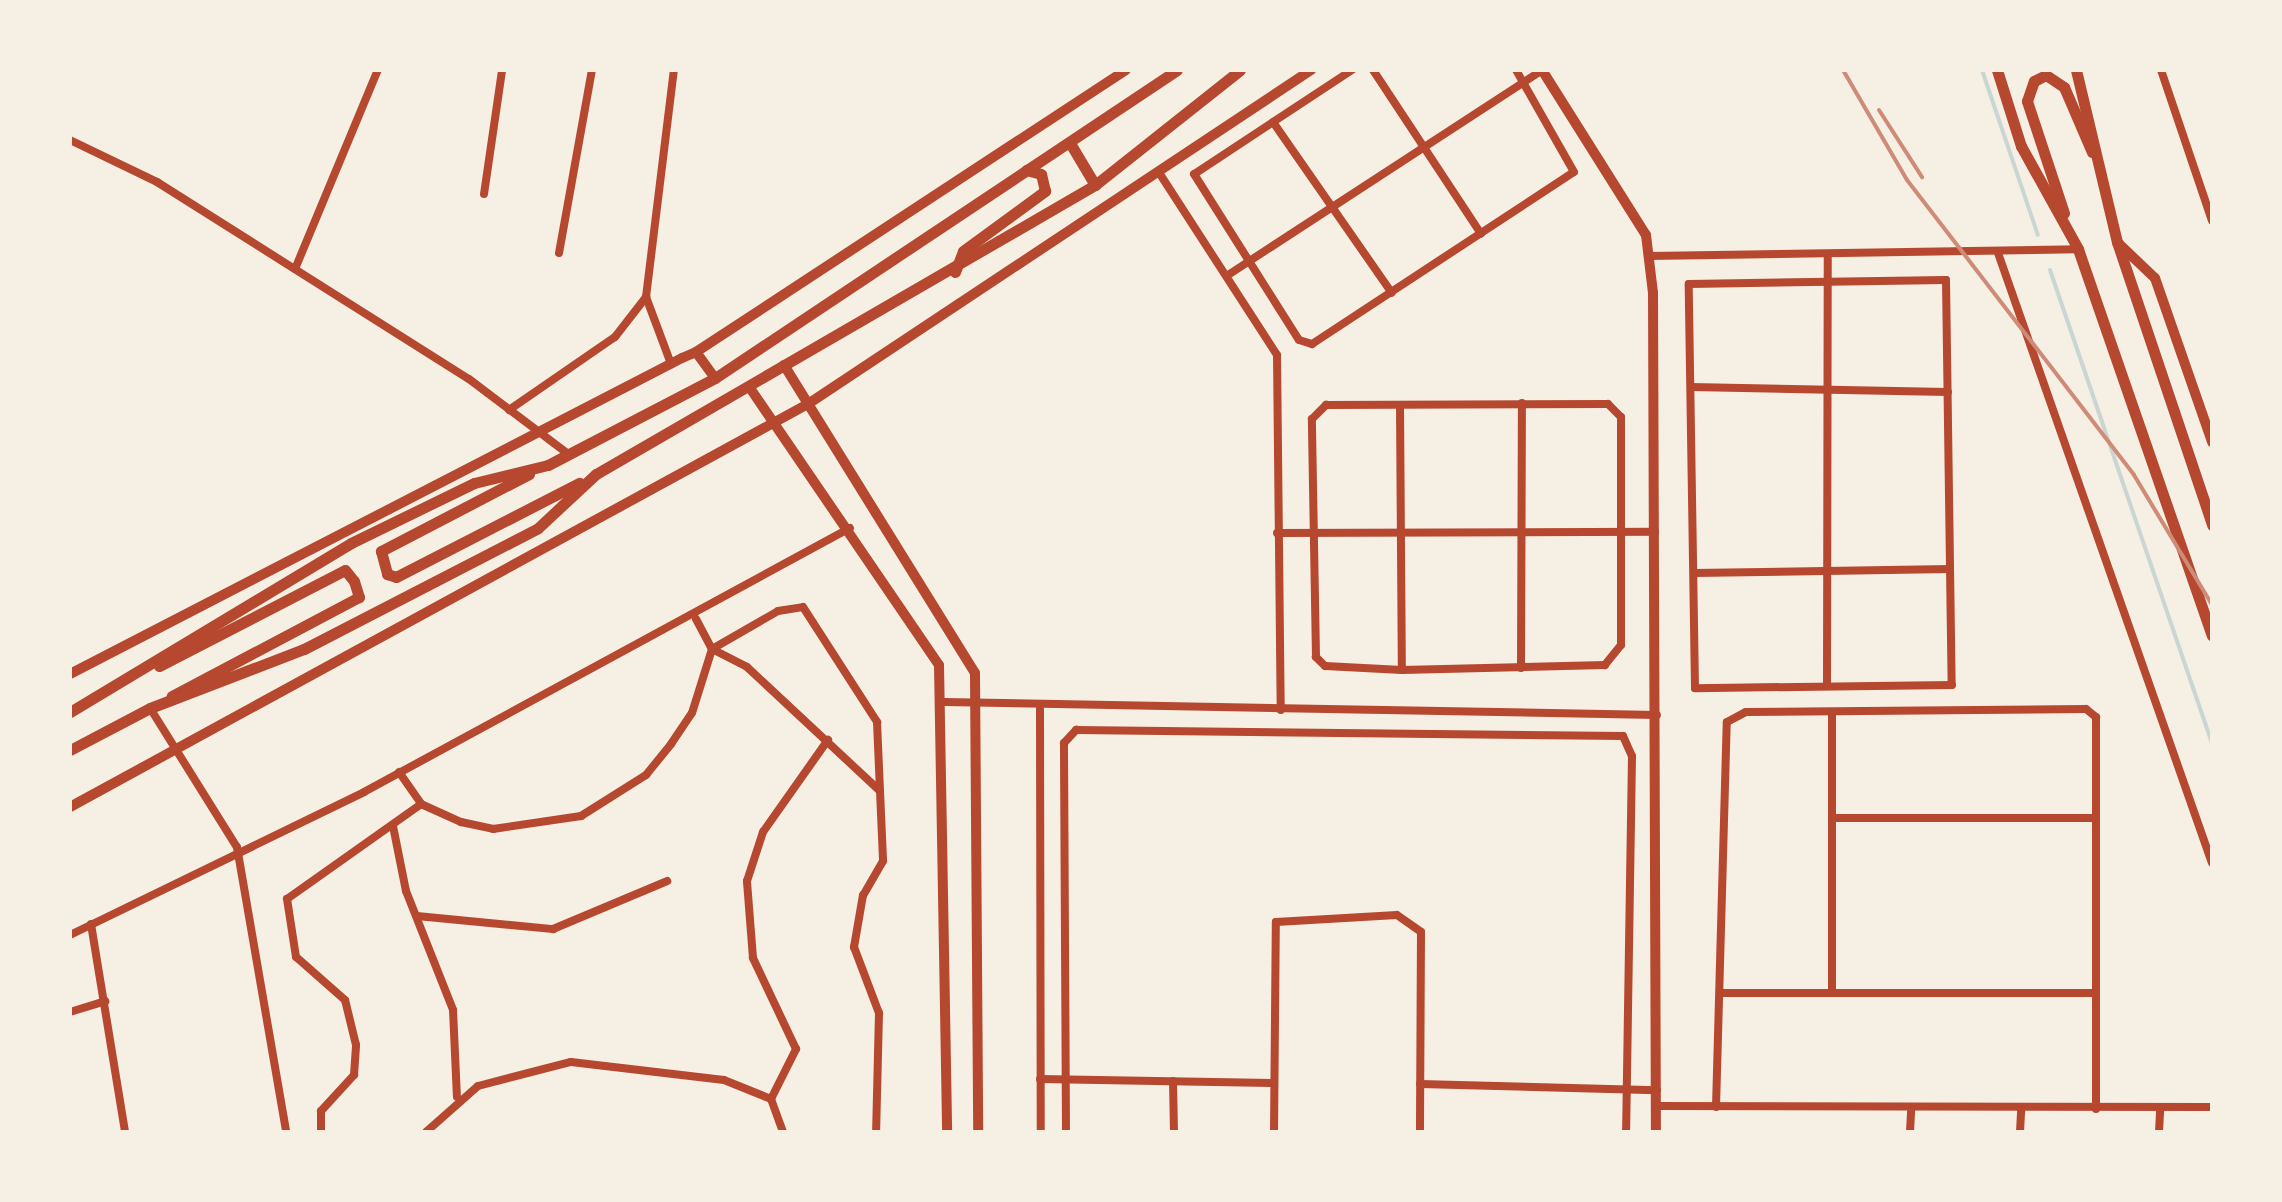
<!DOCTYPE html>
<html>
<head>
<meta charset="utf-8">
<style>
	body { margin:0 }
	#map { position:relative; width:2282px; height:1202px; overflow:hidden; background:#f6efe4; font-family:"PT Serif",serif }
	div>[style] { position:absolute }
	[style*='--x'] { left:calc(var(--x)*1px); top:calc(var(--y)*1px); width:calc(var(--w)*1px); rotate:calc(var(--a)*1deg) }
	.stream>* { height:4px; margin:-2px; padding:0 2px; transform-origin:2px; border-radius:2px; background:#c9d6d2 }
	.minor>* { height:8px; margin:-4px; padding:0 4px; transform-origin:4px; border-radius:4px; background:#b5482f }
	.tertiary>* { height:10px; margin:-5px; padding:0 5px; transform-origin:5px; border-radius:5px; background:#b5482f }
	.secondary>* { height:11px; margin:-5.5px; padding:0 5.5px; transform-origin:5.5px; border-radius:5.5px; background:#b5482f }
	.rail>* { height:4px; margin:-2px; padding:0 2px; transform-origin:2px; border-radius:2px; background:#cf8b77 }
	span { translate:-50% -50%; white-space:nowrap; text-align:center; line-height:1.15; -webkit-text-stroke:9px #f6efe4; paint-order:stroke }
	.frame { position:absolute; inset:0; border:72px solid #f6efe4; pointer-events:none }
</style>
</head>
<body>
<div id="map">
	<div class="stream">
		<div style="--x:1982;--y:70;--w:174;--a:71.3"></div>
		<div style="--x:2050;--y:270;--w:500;--a:71.1"></div>
	</div>
	<div class="minor">
		<div style="--x:1352;--y:70;--w:189;--a:146.6"></div>
		<div style="--x:1194;--y:174;--w:196;--a:57.7"></div>
		<div style="--x:1299;--y:340;--w:14;--a:17"></div>
		<div style="--x:1312;--y:344;--w:313;--a:-33.3"></div>
		<div style="--x:1574;--y:172;--w:117;--a:-119.6"></div>
		<div style="--x:1373;--y:70;--w:196;--a:56.6"></div>
		<div style="--x:2161;--y:70;--w:159;--a:71.3"></div>
		<div style="--x:1273;--y:122;--w:208;--a:55.2"></div>
		<div style="--x:70;--y:140;--w:97;--a:25.8"></div>
		<div style="--x:157;--y:182;--w:369;--a:32.3"></div>
		<div style="--x:469;--y:379;--w:124;--a:37.1"></div>
		<div style="--x:1158;--y:171;--w:219;--a:57.1"></div>
		<div style="--x:1277;--y:355;--w:355;--a:89.4"></div>
		<div style="--x:484;--y:194;--w:125;--a:-81.7"></div>
		<div style="--x:559;--y:253;--w:186;--a:-79.8"></div>
		<div style="--x:1998;--y:253;--w:646;--a:70.67"></div>
		<div style="--x:1649;--y:256;--w:429;--a:-0.9"></div>
		<div style="--x:295;--y:269;--w:216;--a:-67.4"></div>
		<div style="--x:1228;--y:275;--w:375;--a:-33.1"></div>
		<div style="--x:1946;--y:280;--w:405;--a:89.2"></div>
		<div style="--x:1952;--y:685;--w:257;--a:179.3"></div>
		<div style="--x:1695;--y:688;--w:404;--a:-90.9"></div>
		<div style="--x:1689;--y:284;--w:257;--a:-0.9"></div>
		<div style="--x:646;--y:297;--w:72;--a:69.5"></div>
		<div style="--x:1691;--y:387;--w:257;--a:1.1"></div>
		<div style="--x:1608;--y:404;--w:18;--a:45"></div>
		<div style="--x:1621;--y:417;--w:228;--a:90"></div>
		<div style="--x:1621;--y:645;--w:26;--a:129"></div>
		<div style="--x:1605;--y:665;--w:203;--a:178.6"></div>
		<div style="--x:1402;--y:670;--w:77;--a:-177"></div>
		<div style="--x:1325;--y:666;--w:13;--a:-135"></div>
		<div style="--x:1316;--y:657;--w:238;--a:-91"></div>
		<div style="--x:1312;--y:419;--w:20;--a:-45"></div>
		<div style="--x:1326;--y:405;--w:282;--a:-0.2"></div>
		<div style="--x:1400;--y:405;--w:265;--a:89.6"></div>
		<div style="--x:509;--y:410;--w:129;--a:-34.6"></div>
		<div style="--x:615;--y:337;--w:51;--a:-52.2"></div>
		<div style="--x:646;--y:297;--w:229;--a:-83"></div>
		<div style="--x:1277;--y:533;--w:378;--a:-0.2"></div>
		<div style="--x:1694;--y:573;--w:256;--a:-0.9"></div>
		<div style="--x:696;--y:619;--w:34;--a:62"></div>
		<div style="--x:712;--y:649;--w:39;--a:27"></div>
		<div style="--x:747;--y:667;--w:180;--a:43"></div>
		<div style="--x:712;--y:649;--w:76;--a:-29.9"></div>
		<div style="--x:778;--y:611;--w:25;--a:-9"></div>
		<div style="--x:803;--y:607;--w:137;--a:57.2"></div>
		<div style="--x:877;--y:722;--w:139;--a:87.5"></div>
		<div style="--x:883;--y:861;--w:39;--a:120"></div>
		<div style="--x:863;--y:895;--w:53;--a:99.8"></div>
		<div style="--x:854;--y:947;--w:71;--a:69.3"></div>
		<div style="--x:879;--y:1013;--w:119;--a:91.4"></div>
		<div style="--x:1521;--y:668;--w:265;--a:-89.8"></div>
		<div style="--x:1827;--y:686;--w:428;--a:-89.9"></div>
		<div style="--x:944;--y:702;--w:713;--a:1.04"></div>
		<div style="--x:150;--y:708;--w:164;--a:58"></div>
		<div style="--x:237;--y:847;--w:289;--a:80.2"></div>
		<div style="--x:1040;--y:709;--w:423;--a:89.9"></div>
		<div style="--x:399;--y:772;--w:39;--a:55"></div>
		<div style="--x:421;--y:804;--w:44;--a:24.2"></div>
		<div style="--x:461;--y:822;--w:33;--a:12"></div>
		<div style="--x:493;--y:829;--w:89;--a:-8.4"></div>
		<div style="--x:581;--y:816;--w:77;--a:-32.2"></div>
		<div style="--x:646;--y:775;--w:40;--a:-51"></div>
		<div style="--x:671;--y:744;--w:37;--a:-56"></div>
		<div style="--x:692;--y:713;--w:67;--a:-72.6"></div>
		<div style="--x:1833;--y:818;--w:262;--a:0"></div>
		<div style="--x:393;--y:826;--w:66;--a:78.7"></div>
		<div style="--x:406;--y:891;--w:128;--a:68.4"></div>
		<div style="--x:453;--y:1010;--w:87;--a:87.4"></div>
		<div style="--x:417;--y:916;--w:137;--a:5.5"></div>
		<div style="--x:553;--y:929;--w:124;--a:-22.8"></div>
		<div style="--x:91;--y:924;--w:211;--a:80.7"></div>
		<div style="--x:70;--y:935;--w:327;--a:-25.9"></div>
		<div style="--x:364;--y:792;--w:553;--a:-28.51"></div>
		<div style="--x:1832;--y:990;--w:276;--a:-90"></div>
		<div style="--x:1722;--y:993;--w:373;--a:0"></div>
		<div style="--x:70;--y:1012;--w:37;--a:-17"></div>
		<div style="--x:1040;--y:1079;--w:233;--a:1"></div>
		<div style="--x:1173;--y:1081;--w:51;--a:88.9"></div>
		<div style="--x:1420;--y:1084;--w:237;--a:1.5"></div>
		<div style="--x:771;--y:1099;--w:56;--a:-63.4"></div>
		<div style="--x:796;--y:1049;--w:101;--a:-115.3"></div>
		<div style="--x:753;--y:958;--w:77;--a:-94.5"></div>
		<div style="--x:747;--y:881;--w:52;--a:-71.9"></div>
		<div style="--x:763;--y:832;--w:113;--a:-54.8"></div>
		<div style="--x:1656;--y:1106;--w:556;--a:0.1"></div>
		<div style="--x:1716;--y:1107;--w:385;--a:-88.4"></div>
		<div style="--x:1727;--y:722;--w:21;--a:-28"></div>
		<div style="--x:1746;--y:712;--w:340;--a:-0.5"></div>
		<div style="--x:2086;--y:709;--w:13;--a:39"></div>
		<div style="--x:2096;--y:717;--w:392;--a:90"></div>
		<div style="--x:321;--y:1132;--w:21;--a:-90"></div>
		<div style="--x:321;--y:1111;--w:49;--a:-47.5"></div>
		<div style="--x:354;--y:1075;--w:30;--a:-86"></div>
		<div style="--x:356;--y:1045;--w:46;--a:-103.7"></div>
		<div style="--x:345;--y:1000;--w:65;--a:-138.7"></div>
		<div style="--x:296;--y:957;--w:59;--a:-98.8"></div>
		<div style="--x:287;--y:899;--w:164;--a:-35.3"></div>
		<div style="--x:426;--y:1132;--w:69;--a:-41.5"></div>
		<div style="--x:478;--y:1086;--w:96;--a:-14.5"></div>
		<div style="--x:571;--y:1062;--w:154;--a:6.7"></div>
		<div style="--x:724;--y:1080;--w:51;--a:22"></div>
		<div style="--x:771;--y:1099;--w:35;--a:70"></div>
		<div style="--x:1066;--y:1132;--w:389;--a:-90.3"></div>
		<div style="--x:1064;--y:743;--w:18;--a:-47"></div>
		<div style="--x:1076;--y:730;--w:547;--a:0.63"></div>
		<div style="--x:1623;--y:736;--w:22;--a:66"></div>
		<div style="--x:1632;--y:756;--w:376;--a:90.9"></div>
		<div style="--x:1274;--y:1132;--w:210;--a:-89.5"></div>
		<div style="--x:1276;--y:922;--w:121;--a:-3.3"></div>
		<div style="--x:1397;--y:915;--w:29;--a:35"></div>
		<div style="--x:1421;--y:932;--w:200;--a:90.3"></div>
		<div style="--x:1910;--y:1132;--w:21;--a:-87"></div>
		<div style="--x:2020;--y:1132;--w:22;--a:-87"></div>
		<div style="--x:2159;--y:1132;--w:22;--a:-87"></div>
	</div>
	<div class="tertiary">
		<div style="--x:1542;--y:70;--w:195;--a:57.8"></div>
		<div style="--x:1646;--y:235;--w:58;--a:83.1"></div>
		<div style="--x:1653;--y:293;--w:839;--a:89.8"></div>
		<div style="--x:2117;--y:242;--w:52;--a:43.5"></div>
		<div style="--x:2155;--y:278;--w:174;--a:70.8"></div>
		<div style="--x:696;--y:352;--w:514;--a:-33.26"></div>
		<div style="--x:784;--y:365;--w:362;--a:58.2"></div>
		<div style="--x:975;--y:673;--w:459;--a:89.6"></div>
		<div style="--x:750;--y:388;--w:335;--a:55.7"></div>
		<div style="--x:939;--y:665;--w:467;--a:89"></div>
		<div style="--x:70;--y:674;--w:689;--a:-27.31"></div>
		<div style="--x:682;--y:358;--w:15;--a:-23"></div>
		<div style="--x:696;--y:352;--w:32;--a:54"></div>
		<div style="--x:70;--y:807;--w:841;--a:-28.64"></div>
		<div style="--x:808;--y:404;--w:604;--a:-33.58"></div>
	</div>
	<div class="secondary">
		<div style="--x:1997;--y:70;--w:80;--a:72.5"></div>
		<div style="--x:2021;--y:146;--w:118;--a:61"></div>
		<div style="--x:2078;--y:249;--w:409;--a:70.9"></div>
		<div style="--x:2076;--y:70;--w:177;--a:76.6"></div>
		<div style="--x:2117;--y:242;--w:299;--a:71.4"></div>
		<div style="--x:1070;--y:143;--w:49;--a:59.2"></div>
		<div style="--x:2064;--y:213;--w:118;--a:-108.3"></div>
		<div style="--x:2027;--y:101;--w:21;--a:-71"></div>
		<div style="--x:2034;--y:81;--w:13;--a:-27"></div>
		<div style="--x:2046;--y:75;--w:22;--a:34"></div>
		<div style="--x:2064;--y:87;--w:71;--a:66.7"></div>
		<div style="--x:955;--y:272;--w:22;--a:-69"></div>
		<div style="--x:963;--y:251;--w:102;--a:-36.2"></div>
		<div style="--x:1045;--y:191;--w:17;--a:-103"></div>
		<div style="--x:1041;--y:174;--w:15;--a:-164"></div>
		<div style="--x:529;--y:474;--w:167;--a:152.5"></div>
		<div style="--x:381;--y:551;--w:24;--a:75"></div>
		<div style="--x:387;--y:574;--w:9;--a:18"></div>
		<div style="--x:396;--y:577;--w:206;--a:-27.2"></div>
		<div style="--x:159;--y:666;--w:209;--a:-27.3"></div>
		<div style="--x:345;--y:570;--w:14;--a:51"></div>
		<div style="--x:354;--y:581;--w:17;--a:73"></div>
		<div style="--x:359;--y:597;--w:212;--a:152.1"></div>
		<div style="--x:70;--y:712;--w:328;--a:-31"></div>
		<div style="--x:351;--y:543;--w:137;--a:-26"></div>
		<div style="--x:474;--y:483;--w:76;--a:-13.7"></div>
		<div style="--x:548;--y:465;--w:188;--a:-27.5"></div>
		<div style="--x:715;--y:378;--w:555;--a:-33.69"></div>
		<div style="--x:70;--y:750;--w:90;--a:-27.7"></div>
		<div style="--x:150;--y:708;--w:165;--a:-21"></div>
		<div style="--x:304;--y:649;--w:263;--a:-27.3"></div>
		<div style="--x:538;--y:528;--w:79;--a:-43"></div>
		<div style="--x:596;--y:474;--w:577;--a:-30.08"></div>
		<div style="--x:1095;--y:185;--w:185;--a:-38.4"></div>
	</div>
	<div class="rail">
		<div style="--x:1843;--y:70;--w:127;--a:59.8"></div>
		<div style="--x:1907;--y:180;--w:372;--a:52.4"></div>
		<div style="--x:2134;--y:475;--w:152;--a:59"></div>
		<div style="--x:1879;--y:110;--w:80;--a:57.3"></div>
	</div>
	<div class="frame"></div>
</div>
</body>
</html>
